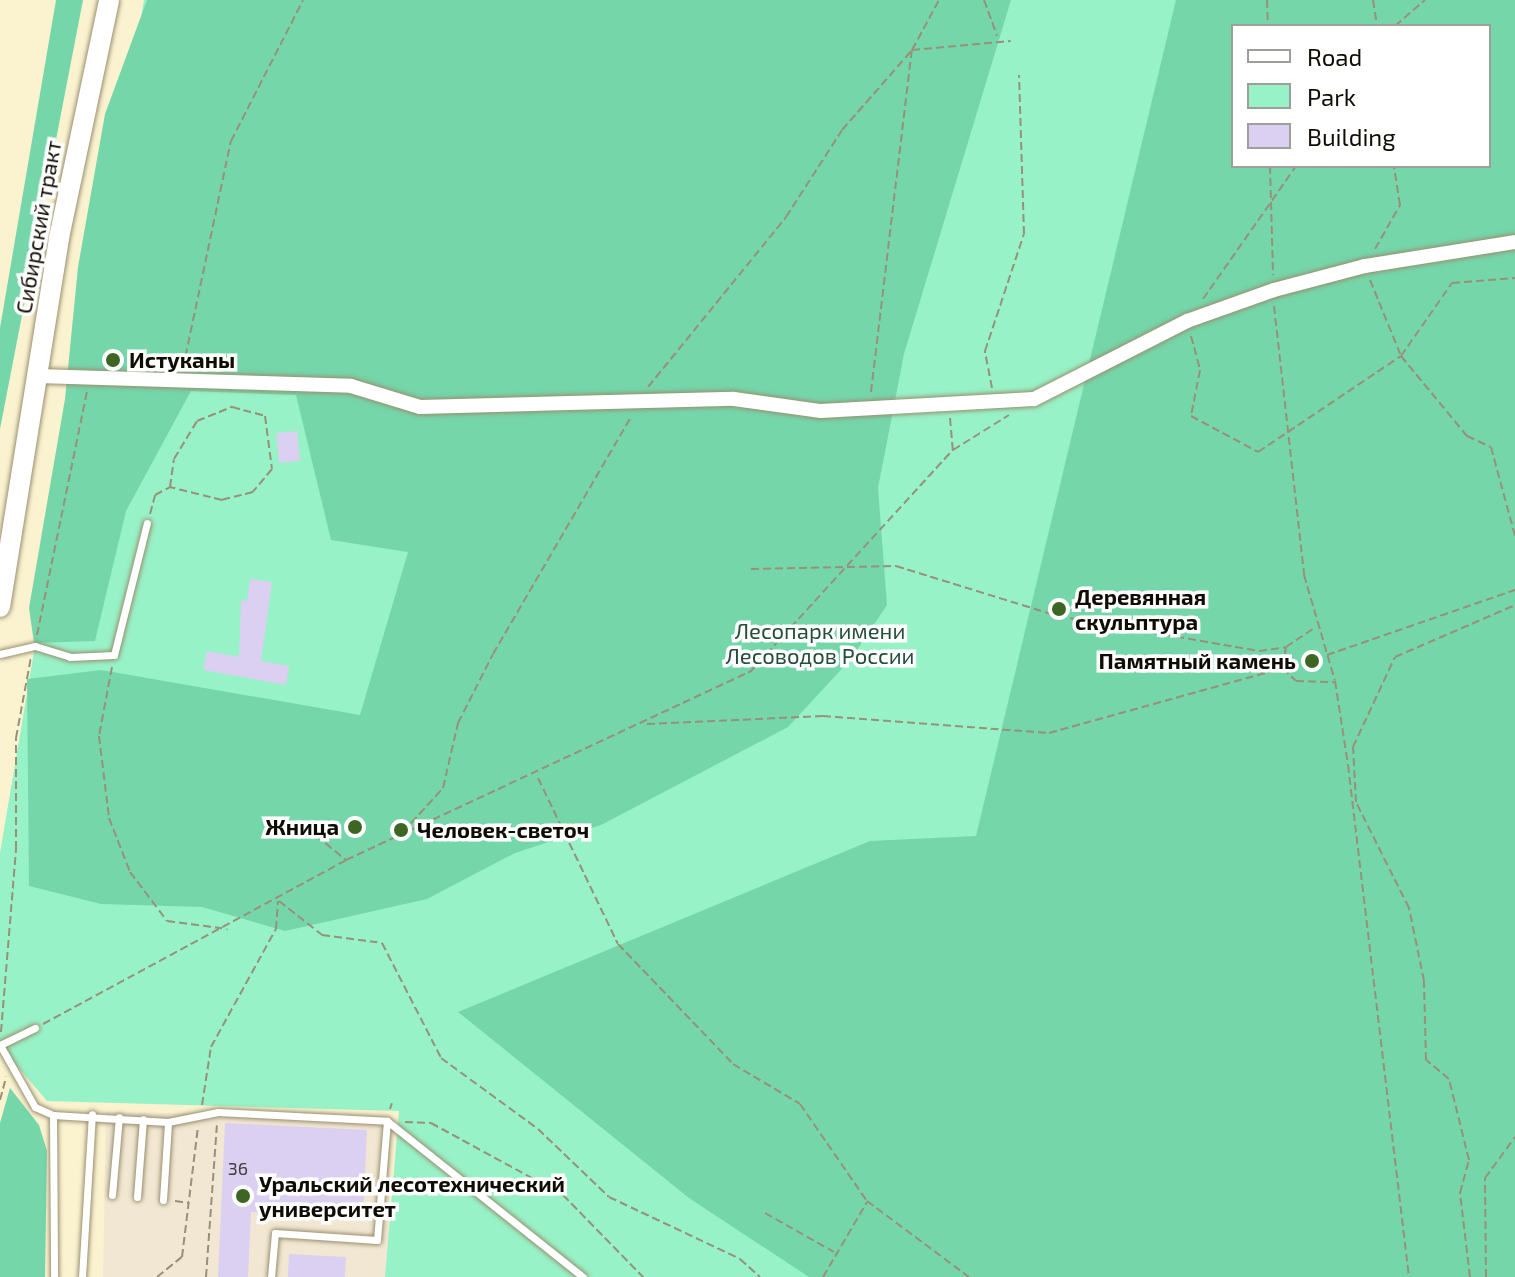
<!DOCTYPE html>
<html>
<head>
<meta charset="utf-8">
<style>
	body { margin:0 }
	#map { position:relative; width:1515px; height:1277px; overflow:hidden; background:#fbf2d0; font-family:"Exo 2",sans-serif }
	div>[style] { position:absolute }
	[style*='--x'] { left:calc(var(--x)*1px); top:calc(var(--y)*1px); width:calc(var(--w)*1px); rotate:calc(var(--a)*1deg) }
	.education>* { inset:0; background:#f2e7d2; transform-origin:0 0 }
	.green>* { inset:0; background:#98f2c7 }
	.forest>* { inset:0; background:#75d6aa }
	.building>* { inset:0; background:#dbd0f1; transform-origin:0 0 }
	.path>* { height:2px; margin-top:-1px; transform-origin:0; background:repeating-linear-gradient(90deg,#979179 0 8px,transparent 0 12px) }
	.roads { filter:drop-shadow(0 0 2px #989070) drop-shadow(0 0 2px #989070) }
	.service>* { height:7px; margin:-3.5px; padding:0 3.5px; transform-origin:3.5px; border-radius:3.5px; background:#fff }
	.minor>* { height:14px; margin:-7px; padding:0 7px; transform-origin:7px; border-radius:7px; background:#fff }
	.secondary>* { height:20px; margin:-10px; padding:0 10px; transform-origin:10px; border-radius:10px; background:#fff }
	.dots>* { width:22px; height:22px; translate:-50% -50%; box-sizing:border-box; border:4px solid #fff; border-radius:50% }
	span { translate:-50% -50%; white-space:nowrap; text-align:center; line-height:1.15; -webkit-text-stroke:7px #fff; paint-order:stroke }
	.number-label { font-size:18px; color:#423d3e }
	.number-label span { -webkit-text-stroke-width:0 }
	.street-label { font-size:22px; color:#0f0c03 }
	.poi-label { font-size:22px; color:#0f0c03; font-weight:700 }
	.left { translate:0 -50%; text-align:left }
	.right { translate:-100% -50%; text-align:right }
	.park-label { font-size:22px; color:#244d3b }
	.legend { position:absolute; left:1231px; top:24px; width:260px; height:144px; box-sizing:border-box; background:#fff; border:2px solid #9f9e9a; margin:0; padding:10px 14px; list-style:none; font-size:24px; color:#0f0c03 }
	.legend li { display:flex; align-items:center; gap:16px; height:40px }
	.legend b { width:40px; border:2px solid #9f9e9a }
</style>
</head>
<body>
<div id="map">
	<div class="education">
		<div style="left:106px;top:1112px;width:285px;height:166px;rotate:1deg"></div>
	</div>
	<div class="green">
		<div style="clip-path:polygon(evenodd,144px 0,1515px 0,1515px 1277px,385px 1277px,399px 1111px,47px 1101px,0 1046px,0 853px,144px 0,1233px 26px,1489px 26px,1489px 166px,1233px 166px,1233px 26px)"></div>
	</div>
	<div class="forest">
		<div style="clip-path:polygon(56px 0,83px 0,0 429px,0 328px)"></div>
		<div style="clip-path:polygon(147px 0,1011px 0,904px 354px,878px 488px,887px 605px,851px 659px,788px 727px,601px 825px,515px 853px,427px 899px,285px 931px,202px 907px,101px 904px,29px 886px,27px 679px,101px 670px,360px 715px,408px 552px,331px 540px,296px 395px,191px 391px,126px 511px,95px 641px,34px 643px,29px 608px,65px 399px,78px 267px,105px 114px)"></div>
		<div style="clip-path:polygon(evenodd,1176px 0,1515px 0,1515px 1277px,809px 1277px,689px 1198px,458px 1012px,870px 841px,976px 836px,1176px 0,1233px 26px,1489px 26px,1489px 166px,1233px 166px,1233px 26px)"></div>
		<div style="clip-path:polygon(10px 1088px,39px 1125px,47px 1151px,45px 1277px,0 1277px,0 1123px)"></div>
	</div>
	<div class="building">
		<div style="left:297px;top:431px;width:30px;height:21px;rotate:84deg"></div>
		<div style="clip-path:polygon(250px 579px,272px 582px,261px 661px,289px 666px,286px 685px,203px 670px,207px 651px,239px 657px,241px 600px,247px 601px)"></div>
		<div style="clip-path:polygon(225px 1123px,367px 1130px,363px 1217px,251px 1212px,248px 1277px,218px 1277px)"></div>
		<div style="left:289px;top:1254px;width:57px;height:23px;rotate:3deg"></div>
	</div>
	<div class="path">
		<div style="--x:984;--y:0;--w:38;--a:70"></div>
		<div style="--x:1267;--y:0;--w:26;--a:88"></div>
		<div style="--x:1373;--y:0;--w:26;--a:81"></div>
		<div style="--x:1395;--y:26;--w:40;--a:-41"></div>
		<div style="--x:1270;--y:166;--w:109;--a:88.4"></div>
		<div style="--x:1375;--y:249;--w:51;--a:-60.4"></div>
		<div style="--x:1400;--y:205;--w:39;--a:-99"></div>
		<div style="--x:1370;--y:280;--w:82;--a:67.8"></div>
		<div style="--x:1401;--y:356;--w:104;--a:50.5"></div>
		<div style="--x:1467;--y:436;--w:26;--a:25"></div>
		<div style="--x:1491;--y:447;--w:92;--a:74.9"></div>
		<div style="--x:1203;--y:299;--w:162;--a:-55"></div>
		<div style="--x:1274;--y:306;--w:271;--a:83.6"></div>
		<div style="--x:1304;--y:575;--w:110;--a:73.7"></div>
		<div style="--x:1335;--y:681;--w:85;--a:81.2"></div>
		<div style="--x:1348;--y:765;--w:516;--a:83.21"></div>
		<div style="--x:1191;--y:336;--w:35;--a:75"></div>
		<div style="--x:1200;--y:370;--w:47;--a:101.1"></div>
		<div style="--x:1191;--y:416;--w:76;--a:28.2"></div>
		<div style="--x:1258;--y:452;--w:172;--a:-33.9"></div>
		<div style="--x:1401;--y:356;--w:89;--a:-55.1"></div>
		<div style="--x:1452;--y:283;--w:63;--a:-4.5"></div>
		<div style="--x:183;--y:368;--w:232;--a:-78.1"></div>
		<div style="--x:231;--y:141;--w:158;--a:-62.9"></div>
		<div style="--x:648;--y:387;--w:219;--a:-50.9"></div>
		<div style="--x:786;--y:217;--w:103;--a:-57.2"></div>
		<div style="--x:842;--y:130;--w:106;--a:-48.8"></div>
		<div style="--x:912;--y:50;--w:99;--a:-5.2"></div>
		<div style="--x:992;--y:388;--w:38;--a:-101"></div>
		<div style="--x:985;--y:351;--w:123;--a:-71.6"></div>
		<div style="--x:1024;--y:234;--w:159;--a:-91.8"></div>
		<div style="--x:871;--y:392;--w:344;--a:-83.2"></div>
		<div style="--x:912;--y:50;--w:57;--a:-61.6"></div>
		<div style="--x:232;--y:407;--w:34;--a:15"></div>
		<div style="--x:265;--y:416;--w:53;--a:82.5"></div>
		<div style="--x:272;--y:469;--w:30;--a:130"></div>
		<div style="--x:253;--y:492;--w:32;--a:166"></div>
		<div style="--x:222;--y:500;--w:54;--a:-166"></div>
		<div style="--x:170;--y:487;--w:28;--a:-82"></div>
		<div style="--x:174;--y:459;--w:44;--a:-58.8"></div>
		<div style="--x:197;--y:421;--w:38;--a:-22"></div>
		<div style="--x:950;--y:418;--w:32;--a:85"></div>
		<div style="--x:150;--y:514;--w:20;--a:-75"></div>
		<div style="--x:155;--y:495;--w:17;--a:-28"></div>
		<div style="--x:751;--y:569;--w:145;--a:-1.2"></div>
		<div style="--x:896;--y:566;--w:170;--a:17.2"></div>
		<div style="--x:1058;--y:616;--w:204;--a:9.9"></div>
		<div style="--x:1259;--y:651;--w:27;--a:-8"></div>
		<div style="--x:37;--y:635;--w:249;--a:-78.4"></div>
		<div style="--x:1327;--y:655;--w:199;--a:-19.1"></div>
		<div style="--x:1283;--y:666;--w:19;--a:-81"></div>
		<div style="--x:1286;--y:647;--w:34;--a:-34"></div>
		<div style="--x:112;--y:667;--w:70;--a:100.7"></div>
		<div style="--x:99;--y:736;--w:83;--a:83"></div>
		<div style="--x:109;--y:818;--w:58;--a:68.7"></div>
		<div style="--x:130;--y:872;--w:61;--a:52.9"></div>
		<div style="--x:167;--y:921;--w:61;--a:7.6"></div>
		<div style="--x:1283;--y:668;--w:18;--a:45"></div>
		<div style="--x:1296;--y:681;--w:38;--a:2"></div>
		<div style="--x:647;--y:724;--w:176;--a:-2.6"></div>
		<div style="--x:823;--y:716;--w:227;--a:4.3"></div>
		<div style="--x:1049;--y:733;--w:243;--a:-15.5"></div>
		<div style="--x:538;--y:778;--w:184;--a:64.3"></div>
		<div style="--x:618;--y:944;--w:166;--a:46.2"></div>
		<div style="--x:733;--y:1064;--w:78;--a:30.8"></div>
		<div style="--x:800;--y:1104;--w:118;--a:55.4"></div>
		<div style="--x:867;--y:1201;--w:127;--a:36.7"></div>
		<div style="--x:307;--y:828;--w:50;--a:39.4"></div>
		<div style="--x:403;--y:832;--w:59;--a:-47.7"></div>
		<div style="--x:443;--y:788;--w:67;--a:-77"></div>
		<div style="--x:458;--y:723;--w:77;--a:-63.1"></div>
		<div style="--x:493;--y:654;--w:274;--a:-59.8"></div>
		<div style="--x:279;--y:901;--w:55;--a:38.3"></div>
		<div style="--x:322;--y:935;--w:61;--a:7.6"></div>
		<div style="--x:382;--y:943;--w:129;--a:62.8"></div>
		<div style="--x:441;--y:1058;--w:120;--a:36.2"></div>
		<div style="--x:538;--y:1129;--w:98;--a:43.8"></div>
		<div style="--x:609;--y:1197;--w:145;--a:25.3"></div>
		<div style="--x:740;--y:1259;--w:27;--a:42"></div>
		<div style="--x:43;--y:1024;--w:345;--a:-28.4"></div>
		<div style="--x:346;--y:860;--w:446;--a:-25"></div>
		<div style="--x:750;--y:672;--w:301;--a:-47.6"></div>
		<div style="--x:953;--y:450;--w:66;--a:-32"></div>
		<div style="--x:1;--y:1032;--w:184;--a:-85.3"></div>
		<div style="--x:16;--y:849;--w:111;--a:-90"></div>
		<div style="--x:16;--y:738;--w:82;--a:-79.5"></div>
		<div style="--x:0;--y:1100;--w:24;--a:-75"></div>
		<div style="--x:202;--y:1105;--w:59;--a:-81.2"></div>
		<div style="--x:211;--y:1047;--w:135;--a:-61.2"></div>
		<div style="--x:276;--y:929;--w:28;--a:-86"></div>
		<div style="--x:390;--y:1109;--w:6;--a:-72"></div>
		<div style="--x:405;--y:1122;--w:26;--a:2"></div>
		<div style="--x:431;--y:1123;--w:150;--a:28.6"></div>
		<div style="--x:563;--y:1195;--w:115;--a:45.7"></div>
		<div style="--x:175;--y:1201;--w:14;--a:8"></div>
		<div style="--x:765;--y:1213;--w:79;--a:29.5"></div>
		<div style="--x:157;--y:1277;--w:32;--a:-39"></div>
		<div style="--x:182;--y:1257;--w:131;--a:-83"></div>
		<div style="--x:206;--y:1277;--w:152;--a:-85.9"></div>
		<div style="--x:823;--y:1277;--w:87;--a:-59.6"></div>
		<div style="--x:1470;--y:1277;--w:85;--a:-96.8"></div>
		<div style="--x:1460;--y:1193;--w:34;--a:-75"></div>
		<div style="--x:1469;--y:1160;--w:83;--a:-103.9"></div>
		<div style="--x:1449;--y:1079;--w:30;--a:-140"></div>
		<div style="--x:1426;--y:1060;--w:79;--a:-91.5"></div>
		<div style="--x:1424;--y:981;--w:75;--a:-101.6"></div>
		<div style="--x:1409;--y:908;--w:119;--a:-116.6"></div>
		<div style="--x:1356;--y:802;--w:55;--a:-93.1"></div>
		<div style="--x:1353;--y:747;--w:99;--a:-65"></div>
		<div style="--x:1395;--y:657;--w:131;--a:-23.4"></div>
		<div style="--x:1486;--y:1277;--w:99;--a:-90.6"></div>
		<div style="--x:1485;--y:1178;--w:51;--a:-53.8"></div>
	</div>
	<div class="roads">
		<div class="service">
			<div style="--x:0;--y:654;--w:36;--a:-13"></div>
			<div style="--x:35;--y:646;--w:37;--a:17"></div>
			<div style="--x:70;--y:657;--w:44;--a:-2.6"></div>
			<div style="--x:114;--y:655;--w:136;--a:-76"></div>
			<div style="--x:0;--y:1045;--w:71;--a:60.6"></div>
			<div style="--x:35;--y:1107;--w:20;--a:24"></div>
			<div style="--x:53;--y:1115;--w:162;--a:89.6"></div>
			<div style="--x:0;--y:1045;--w:39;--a:-26"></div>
			<div style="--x:53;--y:1115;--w:115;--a:3.5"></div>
			<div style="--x:168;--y:1122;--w:51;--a:-11.3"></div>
			<div style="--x:218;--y:1112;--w:169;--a:3"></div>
			<div style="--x:387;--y:1121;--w:251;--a:38.5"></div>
			<div style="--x:112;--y:1195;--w:78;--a:-84.9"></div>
			<div style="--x:137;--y:1197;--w:78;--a:-85.6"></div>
			<div style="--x:163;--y:1200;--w:78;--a:-86.3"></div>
			<div style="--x:82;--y:1277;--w:163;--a:-86.5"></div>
			<div style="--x:271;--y:1277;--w:44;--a:-84.8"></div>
			<div style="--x:275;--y:1233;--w:102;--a:3.9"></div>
			<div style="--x:377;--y:1240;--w:119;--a:-85.2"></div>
		</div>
		<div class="minor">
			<div style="--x:38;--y:376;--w:313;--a:1.8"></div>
			<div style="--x:351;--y:386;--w:72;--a:16.9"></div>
			<div style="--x:420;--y:407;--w:314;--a:-1.5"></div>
			<div style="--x:734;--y:399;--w:88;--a:7.9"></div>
			<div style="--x:821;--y:411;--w:213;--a:-3.2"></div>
			<div style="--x:1034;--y:399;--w:172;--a:-27"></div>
			<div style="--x:1187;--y:321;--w:92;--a:-19.6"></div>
			<div style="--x:1274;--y:290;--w:94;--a:-14.8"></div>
			<div style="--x:1365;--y:266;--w:152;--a:-9.1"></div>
		</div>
		<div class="secondary">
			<div style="--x:0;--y:607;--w:374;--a:-80.9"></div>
			<div style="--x:59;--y:238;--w:243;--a:-78.1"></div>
		</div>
	</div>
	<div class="dots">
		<div style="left:113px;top:360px;background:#3c6622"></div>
		<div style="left:1059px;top:609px;background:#3c6622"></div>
		<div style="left:1312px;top:661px;background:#3c6622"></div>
		<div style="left:355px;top:827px;background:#3c6622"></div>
		<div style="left:401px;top:830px;background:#3c6622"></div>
		<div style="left:243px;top:1196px;background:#3c6622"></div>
	</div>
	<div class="number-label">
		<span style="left:238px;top:1168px">36</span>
	</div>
	<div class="street-label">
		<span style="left:38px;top:227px;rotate:-80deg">Сибирский тракт</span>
	</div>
	<div class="poi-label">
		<span class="left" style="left:129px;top:360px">Истуканы</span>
		<span class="left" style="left:1075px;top:609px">Деревянная<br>скульптура</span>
		<span class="right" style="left:1296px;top:661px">Памятный камень</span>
		<span class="right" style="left:339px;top:827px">Жница</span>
		<span class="left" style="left:417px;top:830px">Человек-светоч</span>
		<span class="left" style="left:259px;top:1196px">Уральский лесотехнический<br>университет</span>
	</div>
	<div class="park-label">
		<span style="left:820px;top:643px">Лесопарк имени<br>Лесоводов России</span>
	</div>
	<ul class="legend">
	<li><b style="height:10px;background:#fff"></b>Road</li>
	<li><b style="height:22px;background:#98f2c7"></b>Park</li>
	<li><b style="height:22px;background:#dbd0f1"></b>Building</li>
	</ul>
</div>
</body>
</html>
